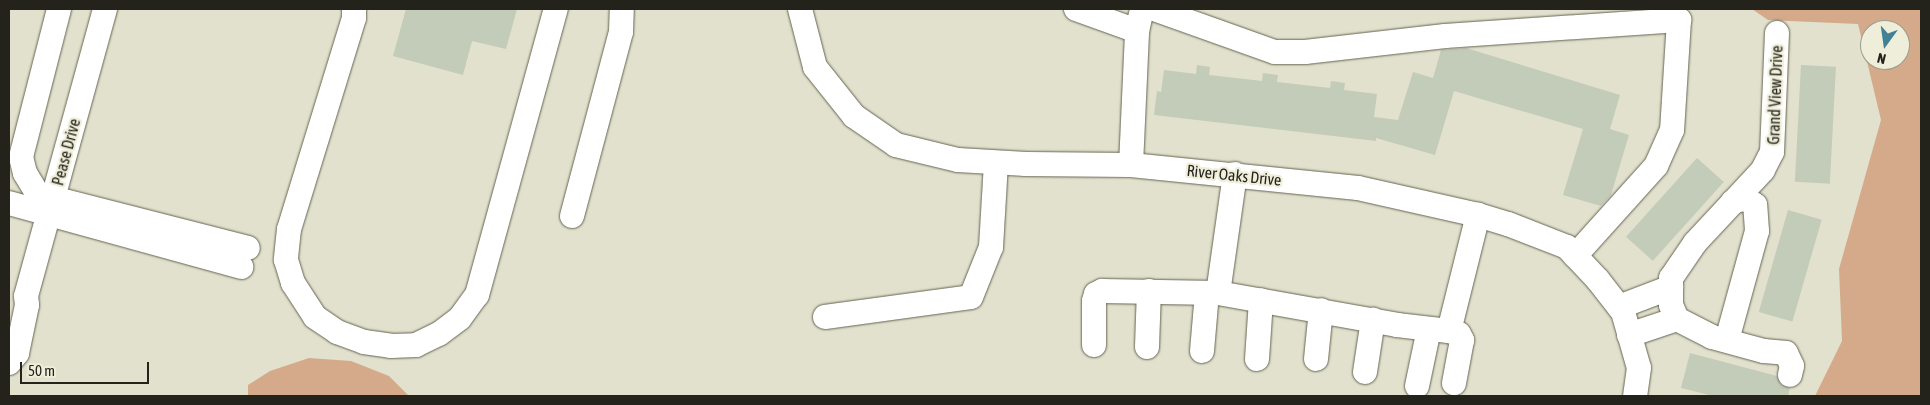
<!DOCTYPE html>
<html>
<head>
<meta charset="utf-8">
<style>
	body { margin:0 }
	#map { position:relative; width:1930px; height:405px; overflow:hidden; background:#e2e1cd; font-family:"Asap Condensed",sans-serif }
	div>[style] { position:absolute }
	[style*='--x'] { left:calc(var(--x)*1px); top:calc(var(--y)*1px); width:calc(var(--w)*1px); rotate:calc(var(--a)*1deg) }
	.green>* { inset:0; background:#d4aa8b }
	.building>* { inset:0; background:#c3cbb9; transform-origin:0 0 }
	.roads { filter:drop-shadow(0 0 1px #656453) drop-shadow(0 0 1px #656453) }
	.minor>* { height:24px; margin:-12px; padding:0 12px; transform-origin:12px; border-radius:12px; background:#fff }
	span { translate:-50% -50%; white-space:nowrap; text-align:center; line-height:1.15; -webkit-text-stroke:4.5px #efeeda; paint-order:stroke }
	.street-label { font-size:16px; color:#23231b }
	.frame { position:absolute; inset:0; border:10px solid #23231b; pointer-events:none }
	.north { position:absolute; left:1860px; top:20px; width:50px; height:50px; box-sizing:border-box; background:#efeeda; border:1px solid #9d9d8e; border-radius:50%; rotate:194deg; font-size:14px; font-weight:700; line-height:20px; text-align:center; color:#23231b }
	.north::after { content:''; display:block; margin:auto; width:18px; height:22px; background:#418095; clip-path:polygon(50% 0,100% 100%,50% 72%,0 100%) }
	.scale { position:absolute; left:20px; top:362px; width:129px; height:22px; box-sizing:border-box; border:2px solid #23231b; border-top:0; padding-left:6px; font-size:15px; line-height:18px; white-space:nowrap; color:#23231b; -webkit-text-stroke:4px #efeeda; paint-order:stroke }
</style>
</head>
<body>
<div id="map">
	<div class="green">
		<div style="clip-path:polygon(evenodd,1752px 9px,1921px 9px,1921px 396px,1815px 396px,1842px 341px,1839px 269px,1881px 120px,1858px 24px,1768px 20px,1752px 9px,1870px 30px,1900px 30px,1900px 60px,1870px 60px,1870px 30px)"></div>
		<div style="clip-path:polygon(309px 358px,351px 361px,389px 376px,409px 396px,248px 396px,248px 385px,270px 371px)"></div>
	</div>
	<div class="building">
		<div style="clip-path:polygon(406px 9px,517px 9px,506px 49px,472px 41px,463px 75px,393px 56px)"></div>
		<div style="clip-path:polygon(1466px 48px,1620px 95px,1610px 129px,1629px 135px,1611px 195px,1601px 206px,1563px 195px,1583px 129px,1454px 91px,1435px 155px,1376px 138px,1376px 141px,1154px 115px,1157px 91px,1161px 92px,1164px 70px,1196px 74px,1197px 65px,1210px 67px,1209px 75px,1262px 81px,1263px 73px,1278px 75px,1277px 82px,1330px 88px,1331px 81px,1345px 83px,1344px 90px,1377px 94px,1374px 117px,1398px 120px,1413px 72px,1433px 78px,1441px 50px)"></div>
		<div style="left:1801px;top:65px;width:35px;height:117px;rotate:3deg"></div>
		<div style="left:1697px;top:158px;width:36px;height:106px;rotate:42deg"></div>
		<div style="left:1788px;top:210px;width:35px;height:106px;rotate:16deg"></div>
		<div style="clip-path:polygon(1690px 353px,1777px 376px,1781px 385px,1790px 388px,1788px 396px,1713px 396px,1681px 388px)"></div>
	</div>
	<div class="roads">
		<div class="minor">
			<div style="--x:354;--y:9;--w:9;--a:90"></div>
			<div style="--x:354;--y:18;--w:221;--a:107.1"></div>
			<div style="--x:289;--y:229;--w:31;--a:96"></div>
			<div style="--x:286;--y:260;--w:24;--a:73"></div>
			<div style="--x:293;--y:283;--w:40;--a:57.1"></div>
			<div style="--x:315;--y:317;--w:27;--a:34"></div>
			<div style="--x:337;--y:332;--w:29;--a:20"></div>
			<div style="--x:364;--y:342;--w:27;--a:8"></div>
			<div style="--x:391;--y:346;--w:25;--a:-2"></div>
			<div style="--x:416;--y:345;--w:25;--a:-26"></div>
			<div style="--x:439;--y:334;--w:26;--a:-37"></div>
			<div style="--x:460;--y:318;--w:29;--a:-54"></div>
			<div style="--x:477;--y:295;--w:297;--a:-74.6"></div>
			<div style="--x:800;--y:9;--w:60;--a:75.5"></div>
			<div style="--x:815;--y:67;--w:63;--a:51.5"></div>
			<div style="--x:854;--y:116;--w:51;--a:34.6"></div>
			<div style="--x:896;--y:145;--w:64;--a:13.6"></div>
			<div style="--x:958;--y:160;--w:68;--a:3.4"></div>
			<div style="--x:1026;--y:164;--w:105;--a:0.5"></div>
			<div style="--x:1131;--y:165;--w:228;--a:5.8"></div>
			<div style="--x:1358;--y:188;--w:123;--a:12.7"></div>
			<div style="--x:1478;--y:215;--w:31;--a:17"></div>
			<div style="--x:1508;--y:224;--w:63;--a:21.3"></div>
			<div style="--x:1567;--y:247;--w:45;--a:46.8"></div>
			<div style="--x:1598;--y:280;--w:41;--a:52"></div>
			<div style="--x:1623;--y:312;--w:58;--a:74.1"></div>
			<div style="--x:1639;--y:368;--w:28;--a:98"></div>
			<div style="--x:1076;--y:9;--w:65;--a:19.8"></div>
			<div style="--x:1154;--y:9;--w:128;--a:19.6"></div>
			<div style="--x:1275;--y:52;--w:30;--a:0"></div>
			<div style="--x:1305;--y:52;--w:141;--a:-6.5"></div>
			<div style="--x:1445;--y:36;--w:235;--a:-3.9"></div>
			<div style="--x:1679;--y:20;--w:110;--a:93.6"></div>
			<div style="--x:1672;--y:130;--w:39;--a:114"></div>
			<div style="--x:1656;--y:166;--w:121;--a:132"></div>
			<div style="--x:1777;--y:33;--w:119;--a:92.4"></div>
			<div style="--x:1772;--y:152;--w:20;--a:117"></div>
			<div style="--x:1763;--y:170;--w:100;--a:133"></div>
			<div style="--x:1695;--y:243;--w:42;--a:124.4"></div>
			<div style="--x:1671;--y:278;--w:27;--a:90"></div>
			<div style="--x:1671;--y:305;--w:15;--a:67"></div>
			<div style="--x:1677;--y:319;--w:39;--a:27"></div>
			<div style="--x:1712;--y:337;--w:54;--a:15.1"></div>
			<div style="--x:1764;--y:351;--w:22;--a:5"></div>
			<div style="--x:1786;--y:353;--w:14;--a:65"></div>
			<div style="--x:1792;--y:366;--w:9;--a:103"></div>
			<div style="--x:1131;--y:165;--w:134;--a:-87.4"></div>
			<div style="--x:1137;--y:31;--w:23;--a:-77"></div>
			<div style="--x:1235;--y:174;--w:120;--a:98.1"></div>
			<div style="--x:1218;--y:293;--w:182;--a:10.1"></div>
			<div style="--x:1397;--y:325;--w:52;--a:6.6"></div>
			<div style="--x:1449;--y:331;--w:120;--a:-76"></div>
			<div style="--x:53;--y:198;--w:201;--a:14.4"></div>
			<div style="--x:9;--y:203;--w:241;--a:15.4"></div>
			<div style="--x:49;--y:213;--w:47;--a:-121"></div>
			<div style="--x:25;--y:173;--w:16;--a:-104"></div>
			<div style="--x:21;--y:157;--w:153;--a:-75.6"></div>
			<div style="--x:572;--y:216;--w:190;--a:-75.1"></div>
			<div style="--x:621;--y:32;--w:23;--a:-88"></div>
			<div style="--x:1619;--y:307;--w:56;--a:-21"></div>
			<div style="--x:825;--y:317;--w:147;--a:-7.8"></div>
			<div style="--x:971;--y:297;--w:54;--a:-68.2"></div>
			<div style="--x:991;--y:247;--w:84;--a:-86.6"></div>
			<div style="--x:1449;--y:331;--w:10;--a:17"></div>
			<div style="--x:1459;--y:334;--w:7;--a:63"></div>
			<div style="--x:1462;--y:340;--w:44;--a:100.5"></div>
			<div style="--x:1629;--y:335;--w:51;--a:-18.4"></div>
			<div style="--x:1727;--y:340;--w:113;--a:-74.6"></div>
			<div style="--x:1757;--y:231;--w:26;--a:-94"></div>
			<div style="--x:1755;--y:205;--w:12;--a:-145"></div>
			<div style="--x:1745;--y:198;--w:13;--a:162"></div>
			<div style="--x:1094;--y:345;--w:44;--a:-90"></div>
			<div style="--x:1094;--y:301;--w:7;--a:-74"></div>
			<div style="--x:1096;--y:294;--w:7;--a:-27"></div>
			<div style="--x:1102;--y:291;--w:116;--a:1"></div>
			<div style="--x:1147;--y:347;--w:56;--a:-88"></div>
			<div style="--x:1202;--y:351;--w:58;--a:-85.1"></div>
			<div style="--x:1257;--y:359;--w:59;--a:-86.1"></div>
			<div style="--x:1316;--y:359;--w:49;--a:-84.2"></div>
			<div style="--x:9;--y:363;--w:13;--a:-51"></div>
			<div style="--x:17;--y:353;--w:49;--a:-78.2"></div>
			<div style="--x:27;--y:305;--w:9;--a:-96"></div>
			<div style="--x:26;--y:296;--w:298;--a:-74.6"></div>
			<div style="--x:1365;--y:372;--w:53;--a:-81.3"></div>
			<div style="--x:1417;--y:386;--w:58;--a:-78.1"></div>
		</div>
	</div>
	<div class="street-label">
		<span style="left:1775px;top:95px;rotate:-88deg">Grand View Drive</span>
		<span style="left:66px;top:152px;rotate:-75deg">Pease Drive</span>
		<span style="left:1234px;top:175px;rotate:6deg">River Oaks Drive</span>
	</div>
	<div class="frame"></div>
	<div class="north">N</div>
	<div class="scale">50 m</div>
</div>
</body>
</html>
